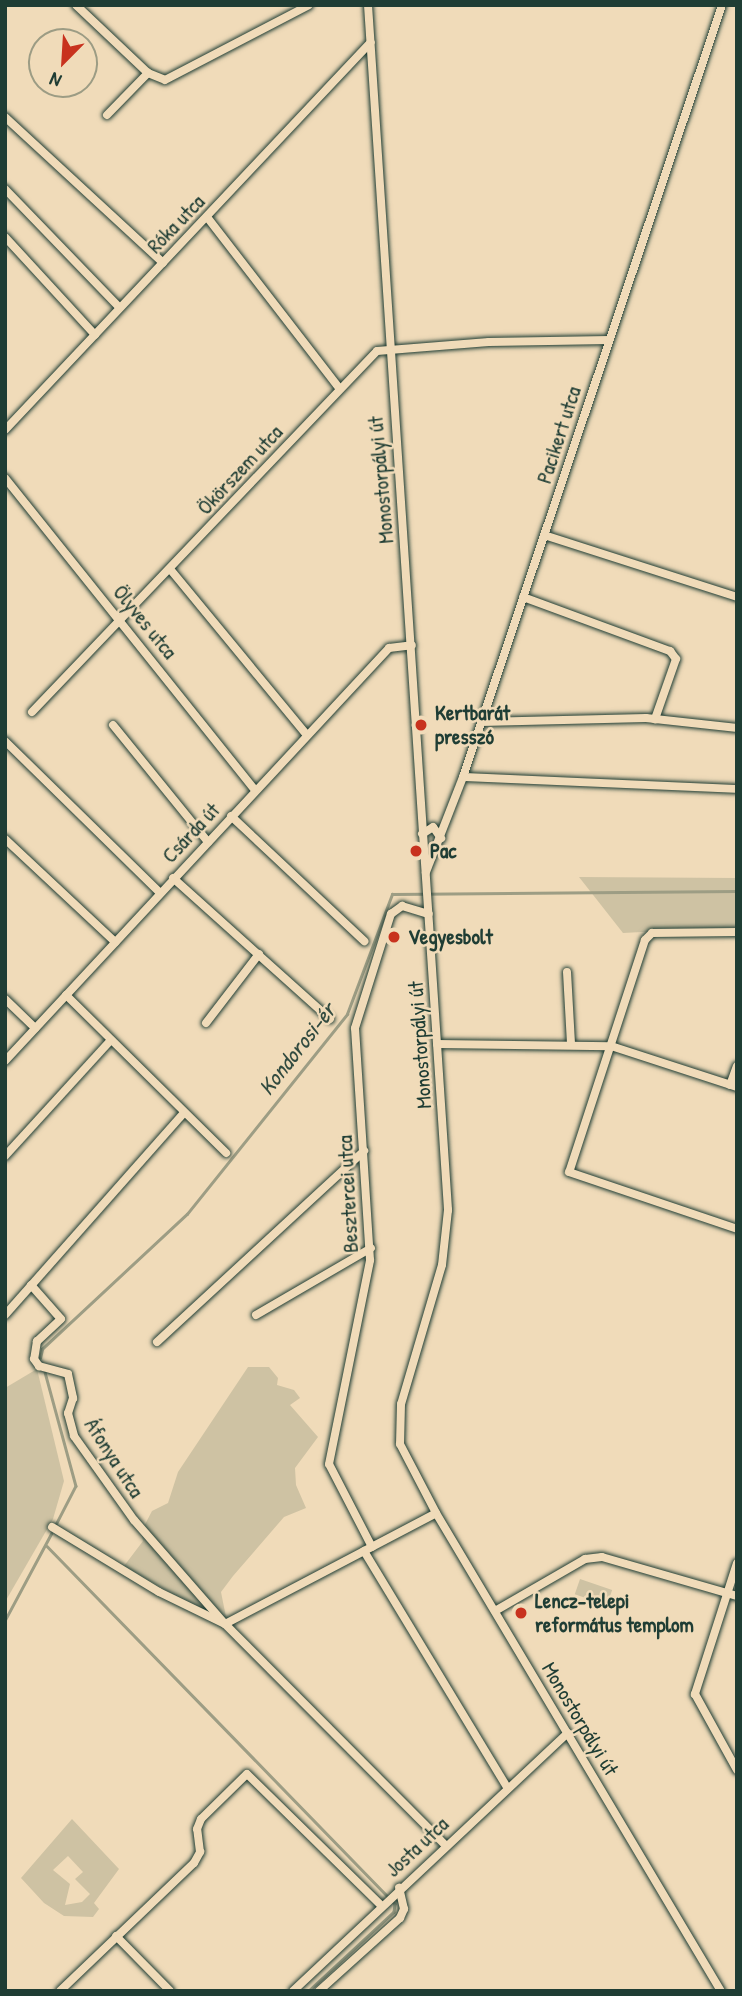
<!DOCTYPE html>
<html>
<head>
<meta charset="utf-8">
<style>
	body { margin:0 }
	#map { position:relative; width:742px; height:1996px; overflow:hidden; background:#f0dbb9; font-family:"Patrick Hand",sans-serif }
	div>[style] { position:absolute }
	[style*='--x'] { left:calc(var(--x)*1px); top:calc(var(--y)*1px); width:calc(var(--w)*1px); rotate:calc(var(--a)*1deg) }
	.green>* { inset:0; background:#cec2a3; transform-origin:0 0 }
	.stream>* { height:2.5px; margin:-1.25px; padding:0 1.25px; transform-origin:1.25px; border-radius:1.25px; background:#9d9d84 }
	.roads { filter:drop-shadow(0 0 2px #1f3d34) drop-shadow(0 0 2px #1f3d34) }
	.minor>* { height:8px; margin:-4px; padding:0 4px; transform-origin:4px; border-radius:4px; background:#f0dbb9 }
	.dots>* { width:19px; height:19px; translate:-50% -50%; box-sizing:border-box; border:4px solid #f0dbb9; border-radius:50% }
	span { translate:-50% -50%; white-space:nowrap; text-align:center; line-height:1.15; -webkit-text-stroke:5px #f0dbb9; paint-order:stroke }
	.street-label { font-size:21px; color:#1f3d34 }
	.poi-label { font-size:21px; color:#1f3d34; font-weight:700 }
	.left { translate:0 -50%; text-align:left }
	.water-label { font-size:23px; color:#324b40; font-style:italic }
	.frame { position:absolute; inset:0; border:7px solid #1f3d34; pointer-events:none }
	.north { position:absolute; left:28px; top:28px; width:70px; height:70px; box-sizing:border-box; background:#f0dbb9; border:2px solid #9c9c84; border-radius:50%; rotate:204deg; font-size:19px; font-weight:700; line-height:28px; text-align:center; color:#1f3d34 }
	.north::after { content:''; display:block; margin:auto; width:24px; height:32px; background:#c8321e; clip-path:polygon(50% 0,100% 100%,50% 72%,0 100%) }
</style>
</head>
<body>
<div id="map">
	<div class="green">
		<div style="clip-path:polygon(579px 877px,737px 878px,737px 927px,623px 933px)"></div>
		<div style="clip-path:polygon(248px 1367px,269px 1367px,278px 1378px,277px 1385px,294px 1390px,300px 1398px,290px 1405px,318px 1437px,295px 1468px,296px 1485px,306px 1508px,284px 1517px,233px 1576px,221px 1592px,226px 1617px,213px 1617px,124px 1566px,143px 1541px,141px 1532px,152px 1511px,168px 1503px,178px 1472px)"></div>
		<div style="clip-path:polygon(37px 1369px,64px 1481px,53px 1519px,5px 1602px,5px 1388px)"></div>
		<div style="left:580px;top:1579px;width:34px;height:16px;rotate:19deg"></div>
		<div style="clip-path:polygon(evenodd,72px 1819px,119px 1869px,94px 1903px,99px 1909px,93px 1917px,64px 1916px,44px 1903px,21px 1878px,72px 1819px,68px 1856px,83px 1872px,75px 1879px,90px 1894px,82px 1902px,65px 1905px,70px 1884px,53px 1870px,68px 1856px)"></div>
	</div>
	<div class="stream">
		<div style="--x:40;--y:1358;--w:9;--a:-77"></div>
		<div style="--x:42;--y:1349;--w:198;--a:-43"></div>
		<div style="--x:187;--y:1214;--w:256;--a:-51.3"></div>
		<div style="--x:347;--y:1014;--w:128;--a:-69.4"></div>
		<div style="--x:392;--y:894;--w:345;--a:-0.5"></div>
		<div style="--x:45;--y:1372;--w:118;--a:74.8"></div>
		<div style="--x:76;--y:1486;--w:42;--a:117.2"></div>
		<div style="--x:47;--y:1546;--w:499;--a:45.8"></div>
		<div style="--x:395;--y:1904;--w:8;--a:97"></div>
		<div style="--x:394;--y:1912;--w:116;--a:137.1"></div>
		<div style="--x:5;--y:1620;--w:98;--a:-61.9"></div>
	</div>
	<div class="roads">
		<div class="minor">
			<div style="--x:76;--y:5;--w:99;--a:43.4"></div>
			<div style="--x:148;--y:73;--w:18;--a:22"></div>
			<div style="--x:165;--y:80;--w:162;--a:-27.5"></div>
			<div style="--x:368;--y:5;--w:1208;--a:86.2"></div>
			<div style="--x:448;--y:1210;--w:55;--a:96.2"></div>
			<div style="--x:442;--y:1265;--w:145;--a:106.4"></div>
			<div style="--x:401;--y:1404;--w:40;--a:91.4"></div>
			<div style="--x:400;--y:1444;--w:78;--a:62.4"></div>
			<div style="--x:436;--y:1513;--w:557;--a:59.2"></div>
			<div style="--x:107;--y:115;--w:59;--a:-45.7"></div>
			<div style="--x:5;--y:117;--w:215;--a:42.7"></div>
			<div style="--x:5;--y:189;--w:164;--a:46"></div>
			<div style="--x:207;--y:217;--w:217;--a:52.3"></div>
			<div style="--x:5;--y:237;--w:133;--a:47.4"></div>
			<div style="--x:5;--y:430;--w:533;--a:-46.67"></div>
			<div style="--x:5;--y:478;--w:400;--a:51.3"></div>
			<div style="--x:544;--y:535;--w:203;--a:17.8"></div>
			<div style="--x:170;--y:569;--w:215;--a:50.5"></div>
			<div style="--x:523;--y:597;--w:157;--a:20.2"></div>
			<div style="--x:670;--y:651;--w:10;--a:53"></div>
			<div style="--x:676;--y:659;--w:64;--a:109.3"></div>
			<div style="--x:32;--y:712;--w:499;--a:-46.3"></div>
			<div style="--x:377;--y:351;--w:112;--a:-4.6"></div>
			<div style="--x:489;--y:342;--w:120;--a:-1"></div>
			<div style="--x:481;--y:722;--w:165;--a:-1.4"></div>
			<div style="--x:646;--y:718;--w:92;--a:6.3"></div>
			<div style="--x:113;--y:725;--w:151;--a:50.9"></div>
			<div style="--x:5;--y:741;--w:217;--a:44.4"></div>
			<div style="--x:463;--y:777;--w:274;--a:2.5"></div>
			<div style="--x:231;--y:816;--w:183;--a:43.2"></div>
			<div style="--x:422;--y:834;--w:13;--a:-32"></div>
			<div style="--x:433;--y:827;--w:14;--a:54"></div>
			<div style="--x:5;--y:839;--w:151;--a:43.1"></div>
			<div style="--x:426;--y:872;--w:102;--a:-68.7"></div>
			<div style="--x:463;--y:777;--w:814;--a:-71.45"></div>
			<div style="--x:173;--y:878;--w:211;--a:41.9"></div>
			<div style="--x:737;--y:932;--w:85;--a:179.3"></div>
			<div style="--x:652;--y:933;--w:10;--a:135"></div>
			<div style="--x:645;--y:940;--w:244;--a:108.1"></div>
			<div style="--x:569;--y:1172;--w:177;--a:18.7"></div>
			<div style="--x:567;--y:972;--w:72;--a:86.8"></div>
			<div style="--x:66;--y:995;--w:225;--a:44.6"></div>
			<div style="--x:5;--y:999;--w:42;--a:44"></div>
			<div style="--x:206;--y:1023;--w:87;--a:-52.5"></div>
			<div style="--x:437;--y:1044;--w:174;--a:0.7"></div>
			<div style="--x:611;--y:1046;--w:133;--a:18"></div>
			<div style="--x:5;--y:1061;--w:564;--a:-47.08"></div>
			<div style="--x:389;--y:648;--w:23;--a:-7"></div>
			<div style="--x:730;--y:1085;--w:20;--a:-70"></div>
			<div style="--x:5;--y:1156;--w:157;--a:-47.6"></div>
			<div style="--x:31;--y:1285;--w:45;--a:48.6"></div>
			<div style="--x:61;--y:1319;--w:33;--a:137"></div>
			<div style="--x:37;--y:1341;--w:18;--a:99"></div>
			<div style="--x:34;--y:1359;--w:9;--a:54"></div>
			<div style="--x:39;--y:1366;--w:30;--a:15"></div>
			<div style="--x:68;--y:1374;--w:25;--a:78"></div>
			<div style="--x:73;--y:1398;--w:16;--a:108"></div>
			<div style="--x:68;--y:1413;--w:24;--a:75"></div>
			<div style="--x:74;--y:1436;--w:103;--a:54.5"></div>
			<div style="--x:134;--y:1520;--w:138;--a:48.8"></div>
			<div style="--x:225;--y:1624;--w:312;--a:45.1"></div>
			<div style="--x:5;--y:1315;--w:268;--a:-48.5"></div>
			<div style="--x:256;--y:1315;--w:133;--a:-30.2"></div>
			<div style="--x:157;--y:1342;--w:282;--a:-42.7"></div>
			<div style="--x:52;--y:1527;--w:125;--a:31.3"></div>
			<div style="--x:159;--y:1592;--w:73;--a:25.9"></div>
			<div style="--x:225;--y:1624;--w:238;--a:-27.7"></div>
			<div style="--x:372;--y:1547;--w:93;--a:-117.4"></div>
			<div style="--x:329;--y:1464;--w:208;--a:-78.6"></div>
			<div style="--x:370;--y:1260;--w:232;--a:-93.7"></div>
			<div style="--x:355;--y:1028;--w:120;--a:-72.5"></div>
			<div style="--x:391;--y:914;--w:14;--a:-36"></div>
			<div style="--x:402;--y:906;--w:28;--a:17"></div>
			<div style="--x:364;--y:1551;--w:276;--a:58.8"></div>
			<div style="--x:737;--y:1563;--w:138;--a:107.8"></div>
			<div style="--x:695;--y:1694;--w:87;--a:61.1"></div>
			<div style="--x:495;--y:1611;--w:104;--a:-30"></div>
			<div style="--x:585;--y:1559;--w:17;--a:-7"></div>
			<div style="--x:602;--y:1557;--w:141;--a:16.1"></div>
			<div style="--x:116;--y:1936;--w:77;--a:45.5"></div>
			<div style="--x:60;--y:1991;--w:185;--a:-43.7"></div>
			<div style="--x:194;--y:1863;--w:13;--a:-61"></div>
			<div style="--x:200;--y:1852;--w:23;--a:-97"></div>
			<div style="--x:197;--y:1829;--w:11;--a:-68"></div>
			<div style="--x:201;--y:1819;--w:64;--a:-44.4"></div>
			<div style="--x:247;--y:1774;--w:187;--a:44.4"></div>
			<div style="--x:293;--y:1991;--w:377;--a:-43.2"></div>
			<div style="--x:319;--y:1991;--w:109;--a:-42"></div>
			<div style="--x:400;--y:1918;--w:10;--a:-66"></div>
			<div style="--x:404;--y:1909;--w:22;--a:-103"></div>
		</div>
	</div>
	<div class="dots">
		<div style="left:421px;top:725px;background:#c8321e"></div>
		<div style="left:416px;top:851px;background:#c8321e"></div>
		<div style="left:394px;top:937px;background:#c8321e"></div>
		<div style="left:521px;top:1613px;background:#c8321e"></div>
	</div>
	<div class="street-label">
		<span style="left:176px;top:224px;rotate:-46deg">Róka utca</span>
		<span style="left:559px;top:435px;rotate:-72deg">Pacikert utca</span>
		<span style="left:240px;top:470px;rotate:-47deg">Ökörszem utca</span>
		<span style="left:381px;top:480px;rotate:-95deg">Monostorpályi út</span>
		<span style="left:145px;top:622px;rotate:51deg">Ölyves utca</span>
		<span style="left:191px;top:833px;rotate:-47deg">Csárda út</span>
		<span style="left:420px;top:1045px;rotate:-94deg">Monostorpályi út</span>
		<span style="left:348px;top:1194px;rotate:-93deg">Besztercei utca</span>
		<span style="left:114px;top:1458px;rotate:57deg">Áfonya utca</span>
		<span style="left:580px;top:1719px;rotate:59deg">Monostorpályi út</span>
		<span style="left:417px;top:1847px;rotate:-43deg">Josta utca</span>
	</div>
	<div class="poi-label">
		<span class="left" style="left:435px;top:725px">Kertbarát<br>presszó</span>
		<span class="left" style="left:430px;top:851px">Pac</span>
		<span class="left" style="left:408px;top:937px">Vegyesbolt</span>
		<span class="left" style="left:535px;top:1613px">Lencz-telepi<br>református templom</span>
	</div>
	<div class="water-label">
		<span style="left:297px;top:1049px;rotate:-52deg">Kondorosi-ér</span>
	</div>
	<div class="frame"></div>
	<div class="north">N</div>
</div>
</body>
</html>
